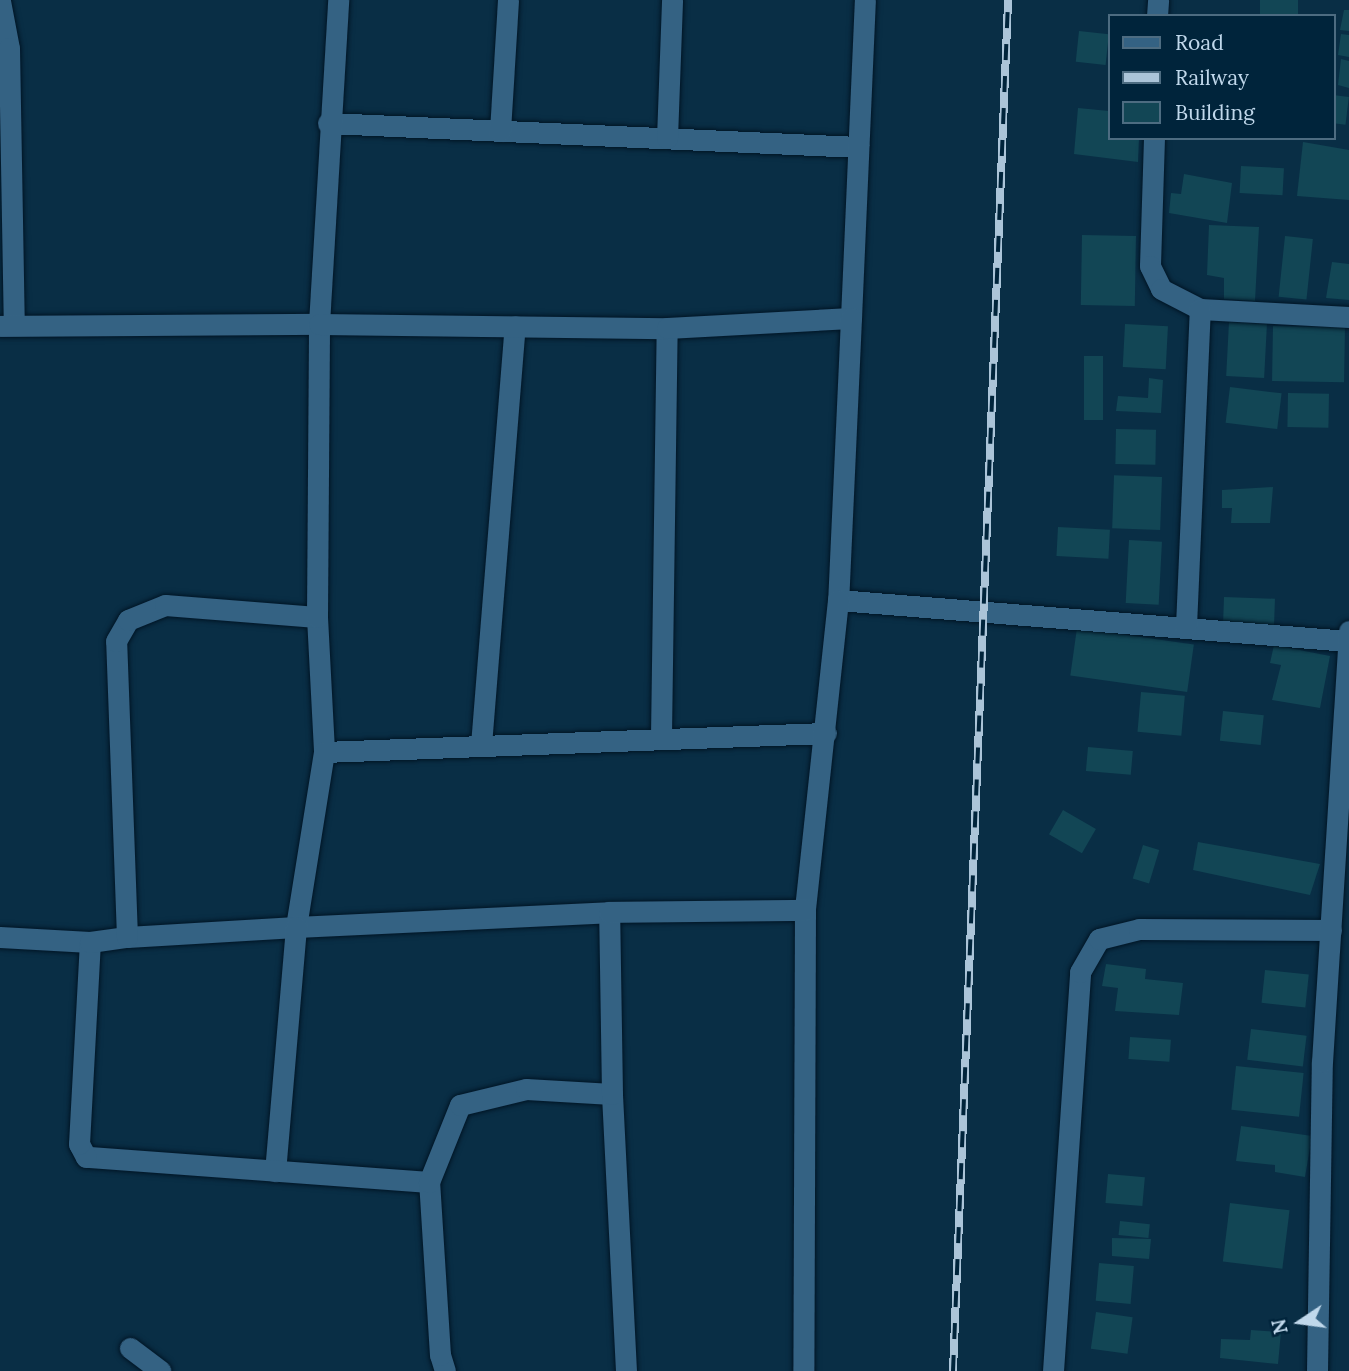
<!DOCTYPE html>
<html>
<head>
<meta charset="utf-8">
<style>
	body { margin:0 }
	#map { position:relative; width:1349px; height:1371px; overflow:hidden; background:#092e45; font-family:Lora,serif }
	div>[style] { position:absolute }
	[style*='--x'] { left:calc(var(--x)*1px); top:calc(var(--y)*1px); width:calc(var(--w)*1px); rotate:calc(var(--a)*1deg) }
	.building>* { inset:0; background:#124655; transform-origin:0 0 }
	.roads { filter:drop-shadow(0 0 2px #001525) drop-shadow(0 0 2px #001525) }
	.street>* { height:21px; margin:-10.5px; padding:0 10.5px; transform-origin:10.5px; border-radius:10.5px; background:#346283 }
	.rail>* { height:8px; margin-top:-4px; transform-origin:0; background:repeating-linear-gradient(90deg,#00243b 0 16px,#abc4d8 0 32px); box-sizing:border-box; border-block:2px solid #abc4d8 }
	span { translate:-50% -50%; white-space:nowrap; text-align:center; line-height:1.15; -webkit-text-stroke:7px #00243b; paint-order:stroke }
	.legend { position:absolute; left:1108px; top:14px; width:228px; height:126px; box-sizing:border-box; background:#00243b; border:2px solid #4d6c81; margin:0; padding:9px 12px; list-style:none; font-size:21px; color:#c0d8eb }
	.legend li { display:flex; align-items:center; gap:14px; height:35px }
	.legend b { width:35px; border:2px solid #4d6c81 }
	.north { position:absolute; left:1265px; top:1287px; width:70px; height:70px; -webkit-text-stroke:5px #00243b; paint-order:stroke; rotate:257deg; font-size:19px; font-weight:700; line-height:28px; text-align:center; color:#c0d8eb }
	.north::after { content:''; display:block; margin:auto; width:24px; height:32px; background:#c0d8eb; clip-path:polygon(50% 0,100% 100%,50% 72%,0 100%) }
</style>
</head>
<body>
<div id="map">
	<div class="building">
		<div style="left:1260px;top:0;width:38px;height:16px"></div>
		<div style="clip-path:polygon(1344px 10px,1349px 10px,1349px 31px,1340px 30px)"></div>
		<div style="left:1079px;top:31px;width:30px;height:31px;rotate:6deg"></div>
		<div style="clip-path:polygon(1341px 34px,1349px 35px,1349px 57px,1338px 55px)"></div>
		<div style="clip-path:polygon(1341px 59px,1349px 61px,1349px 88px,1338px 85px)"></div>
		<div style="left:1333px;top:95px;width:16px;height:28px;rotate:7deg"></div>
		<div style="clip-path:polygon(1078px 108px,1109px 111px,1109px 138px,1139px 138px,1138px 162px,1074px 154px)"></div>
		<div style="clip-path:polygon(1303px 142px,1349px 150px,1349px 200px,1297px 196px)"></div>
		<div style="left:1241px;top:166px;width:43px;height:27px;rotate:3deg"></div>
		<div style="clip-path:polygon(1184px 174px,1232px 183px,1227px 223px,1169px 213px,1171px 193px,1181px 194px)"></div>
		<div style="clip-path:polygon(1209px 225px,1259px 227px,1255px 301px,1224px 299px,1224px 278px,1207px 275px)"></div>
		<div style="left:1136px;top:236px;width:70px;height:54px;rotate:91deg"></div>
		<div style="left:1285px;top:236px;width:28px;height:61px;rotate:6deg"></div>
		<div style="clip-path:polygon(1332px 262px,1349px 264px,1349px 300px,1326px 298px)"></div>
		<div style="left:1229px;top:322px;width:38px;height:54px;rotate:3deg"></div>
		<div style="left:1125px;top:324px;width:43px;height:43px;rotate:3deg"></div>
		<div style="left:1273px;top:326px;width:72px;height:55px;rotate:1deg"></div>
		<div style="left:1084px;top:356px;width:19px;height:64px"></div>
		<div style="clip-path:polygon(1149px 378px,1163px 380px,1161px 413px,1116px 411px,1118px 396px,1148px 398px)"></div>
		<div style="left:1230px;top:387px;width:52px;height:36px;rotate:7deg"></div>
		<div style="left:1288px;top:393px;width:41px;height:34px;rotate:1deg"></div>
		<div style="left:1116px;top:429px;width:40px;height:35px;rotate:1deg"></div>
		<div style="left:1162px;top:477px;width:53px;height:48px;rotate:92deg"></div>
		<div style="clip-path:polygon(1273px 487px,1270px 523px,1231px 523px,1232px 508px,1222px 508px,1222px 490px)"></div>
		<div style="left:1058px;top:527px;width:52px;height:29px;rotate:3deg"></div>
		<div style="left:1129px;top:540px;width:33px;height:63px;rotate:3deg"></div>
		<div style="left:1224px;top:597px;width:51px;height:28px;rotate:2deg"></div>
		<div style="left:1077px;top:628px;width:118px;height:48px;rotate:8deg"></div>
		<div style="clip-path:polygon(1274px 645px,1330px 656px,1320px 708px,1272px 700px,1281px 665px,1270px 663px)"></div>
		<div style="left:1141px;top:692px;width:44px;height:40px;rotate:5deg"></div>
		<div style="left:1223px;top:711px;width:41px;height:30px;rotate:6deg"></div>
		<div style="left:1088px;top:747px;width:45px;height:24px;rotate:5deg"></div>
		<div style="left:1063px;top:810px;width:38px;height:28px;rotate:30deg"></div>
		<div style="clip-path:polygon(1198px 842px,1320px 864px,1310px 895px,1193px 870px)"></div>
		<div style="left:1143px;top:845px;width:17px;height:35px;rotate:17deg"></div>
		<div style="clip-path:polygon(1106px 964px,1146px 969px,1145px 979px,1183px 983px,1179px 1015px,1115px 1011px,1118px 988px,1102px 986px)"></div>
		<div style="left:1265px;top:970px;width:44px;height:33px;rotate:6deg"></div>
		<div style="left:1251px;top:1029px;width:56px;height:31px;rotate:7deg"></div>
		<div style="left:1130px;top:1037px;width:41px;height:22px;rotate:4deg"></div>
		<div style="left:1236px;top:1066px;width:68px;height:44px;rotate:6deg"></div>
		<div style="clip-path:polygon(1241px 1126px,1312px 1136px,1305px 1177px,1275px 1172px,1275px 1165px,1236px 1161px)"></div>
		<div style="left:1108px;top:1174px;width:37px;height:29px;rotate:5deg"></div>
		<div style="left:1230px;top:1203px;width:60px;height:59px;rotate:7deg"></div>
		<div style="left:1120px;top:1221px;width:30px;height:14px;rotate:6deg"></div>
		<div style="clip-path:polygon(1112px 1238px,1151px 1239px,1149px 1259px,1112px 1256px)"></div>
		<div style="left:1099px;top:1263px;width:35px;height:38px;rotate:5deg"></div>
		<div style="left:1096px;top:1312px;width:37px;height:37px;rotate:8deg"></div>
		<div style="clip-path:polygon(1251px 1330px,1281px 1332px,1278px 1364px,1220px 1358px,1221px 1339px,1250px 1340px)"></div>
	</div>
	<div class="roads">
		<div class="street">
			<div style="--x:0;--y:1;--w:48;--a:79.2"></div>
			<div style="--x:9;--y:48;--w:276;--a:89"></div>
			<div style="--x:1157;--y:16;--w:16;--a:-86"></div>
			<div style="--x:328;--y:123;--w:531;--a:2.59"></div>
			<div style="--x:500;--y:131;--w:131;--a:-86.5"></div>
			<div style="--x:667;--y:138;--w:138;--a:-87.9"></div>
			<div style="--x:1154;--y:138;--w:128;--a:91.8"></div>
			<div style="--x:1150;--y:266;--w:25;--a:64"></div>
			<div style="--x:1161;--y:289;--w:44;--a:27.1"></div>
			<div style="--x:1200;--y:309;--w:149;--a:3.1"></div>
			<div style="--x:851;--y:318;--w:318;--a:-87.5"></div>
			<div style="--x:0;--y:326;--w:319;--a:-0.4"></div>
			<div style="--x:319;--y:324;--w:325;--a:-86.6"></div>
			<div style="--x:838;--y:600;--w:512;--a:4.6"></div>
			<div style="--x:317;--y:617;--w:135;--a:87"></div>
			<div style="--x:324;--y:752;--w:177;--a:99.1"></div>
			<div style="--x:296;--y:927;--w:313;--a:-2.7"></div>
			<div style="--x:1186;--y:626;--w:317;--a:-87.5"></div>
			<div style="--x:661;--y:736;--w:408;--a:-89.2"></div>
			<div style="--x:481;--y:745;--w:420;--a:-85.4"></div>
			<div style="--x:324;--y:752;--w:502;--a:-2.17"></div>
			<div style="--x:0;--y:937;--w:90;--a:3.2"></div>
			<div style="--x:127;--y:937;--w:169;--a:-3.4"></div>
			<div style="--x:296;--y:927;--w:245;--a:94.9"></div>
			<div style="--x:429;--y:1182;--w:344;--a:-175.8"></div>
			<div style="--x:86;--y:1157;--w:15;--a:-118"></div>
			<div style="--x:79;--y:1144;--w:202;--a:-86.9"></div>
			<div style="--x:90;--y:942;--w:37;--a:-8"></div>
			<div style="--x:127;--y:937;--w:296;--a:-92.1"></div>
			<div style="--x:116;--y:641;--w:24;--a:-60"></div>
			<div style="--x:128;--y:620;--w:40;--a:-22"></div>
			<div style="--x:165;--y:605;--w:152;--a:4.5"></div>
			<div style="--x:317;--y:617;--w:293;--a:-89.6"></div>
			<div style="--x:319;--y:324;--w:348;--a:0.7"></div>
			<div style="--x:667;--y:328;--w:184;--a:-3.1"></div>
			<div style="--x:851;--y:318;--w:282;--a:92.6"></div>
			<div style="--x:838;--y:600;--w:312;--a:96.1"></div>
			<div style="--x:805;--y:910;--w:461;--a:90.2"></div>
			<div style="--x:130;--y:1348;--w:38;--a:37"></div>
			<div style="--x:445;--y:1371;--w:17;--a:-107"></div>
			<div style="--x:440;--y:1355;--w:173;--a:-93.6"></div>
			<div style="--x:429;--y:1182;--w:83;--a:-68.1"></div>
			<div style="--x:460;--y:1105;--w:68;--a:-13.6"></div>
			<div style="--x:526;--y:1089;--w:86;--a:3.3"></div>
			<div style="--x:626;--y:1371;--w:277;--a:-92.9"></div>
			<div style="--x:612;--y:1094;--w:182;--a:-90.9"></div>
			<div style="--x:609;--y:912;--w:196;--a:-0.6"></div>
			<div style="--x:1053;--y:1371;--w:400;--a:-86.1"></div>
			<div style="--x:1080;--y:972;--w:38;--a:-60"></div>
			<div style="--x:1099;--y:939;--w:41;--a:-14"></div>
			<div style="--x:1139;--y:929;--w:192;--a:0.3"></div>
			<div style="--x:1317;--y:1371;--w:309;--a:-89.1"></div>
			<div style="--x:1322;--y:1062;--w:432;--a:-86.4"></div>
		</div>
	</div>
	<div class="rail">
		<div style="--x:953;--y:1371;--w:1372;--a:-87.7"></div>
	</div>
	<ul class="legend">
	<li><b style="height:9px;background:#346283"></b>Road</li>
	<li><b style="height:9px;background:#abc4d8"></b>Railway</li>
	<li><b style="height:19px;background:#124655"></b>Building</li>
	</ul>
	<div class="north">N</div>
</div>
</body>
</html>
